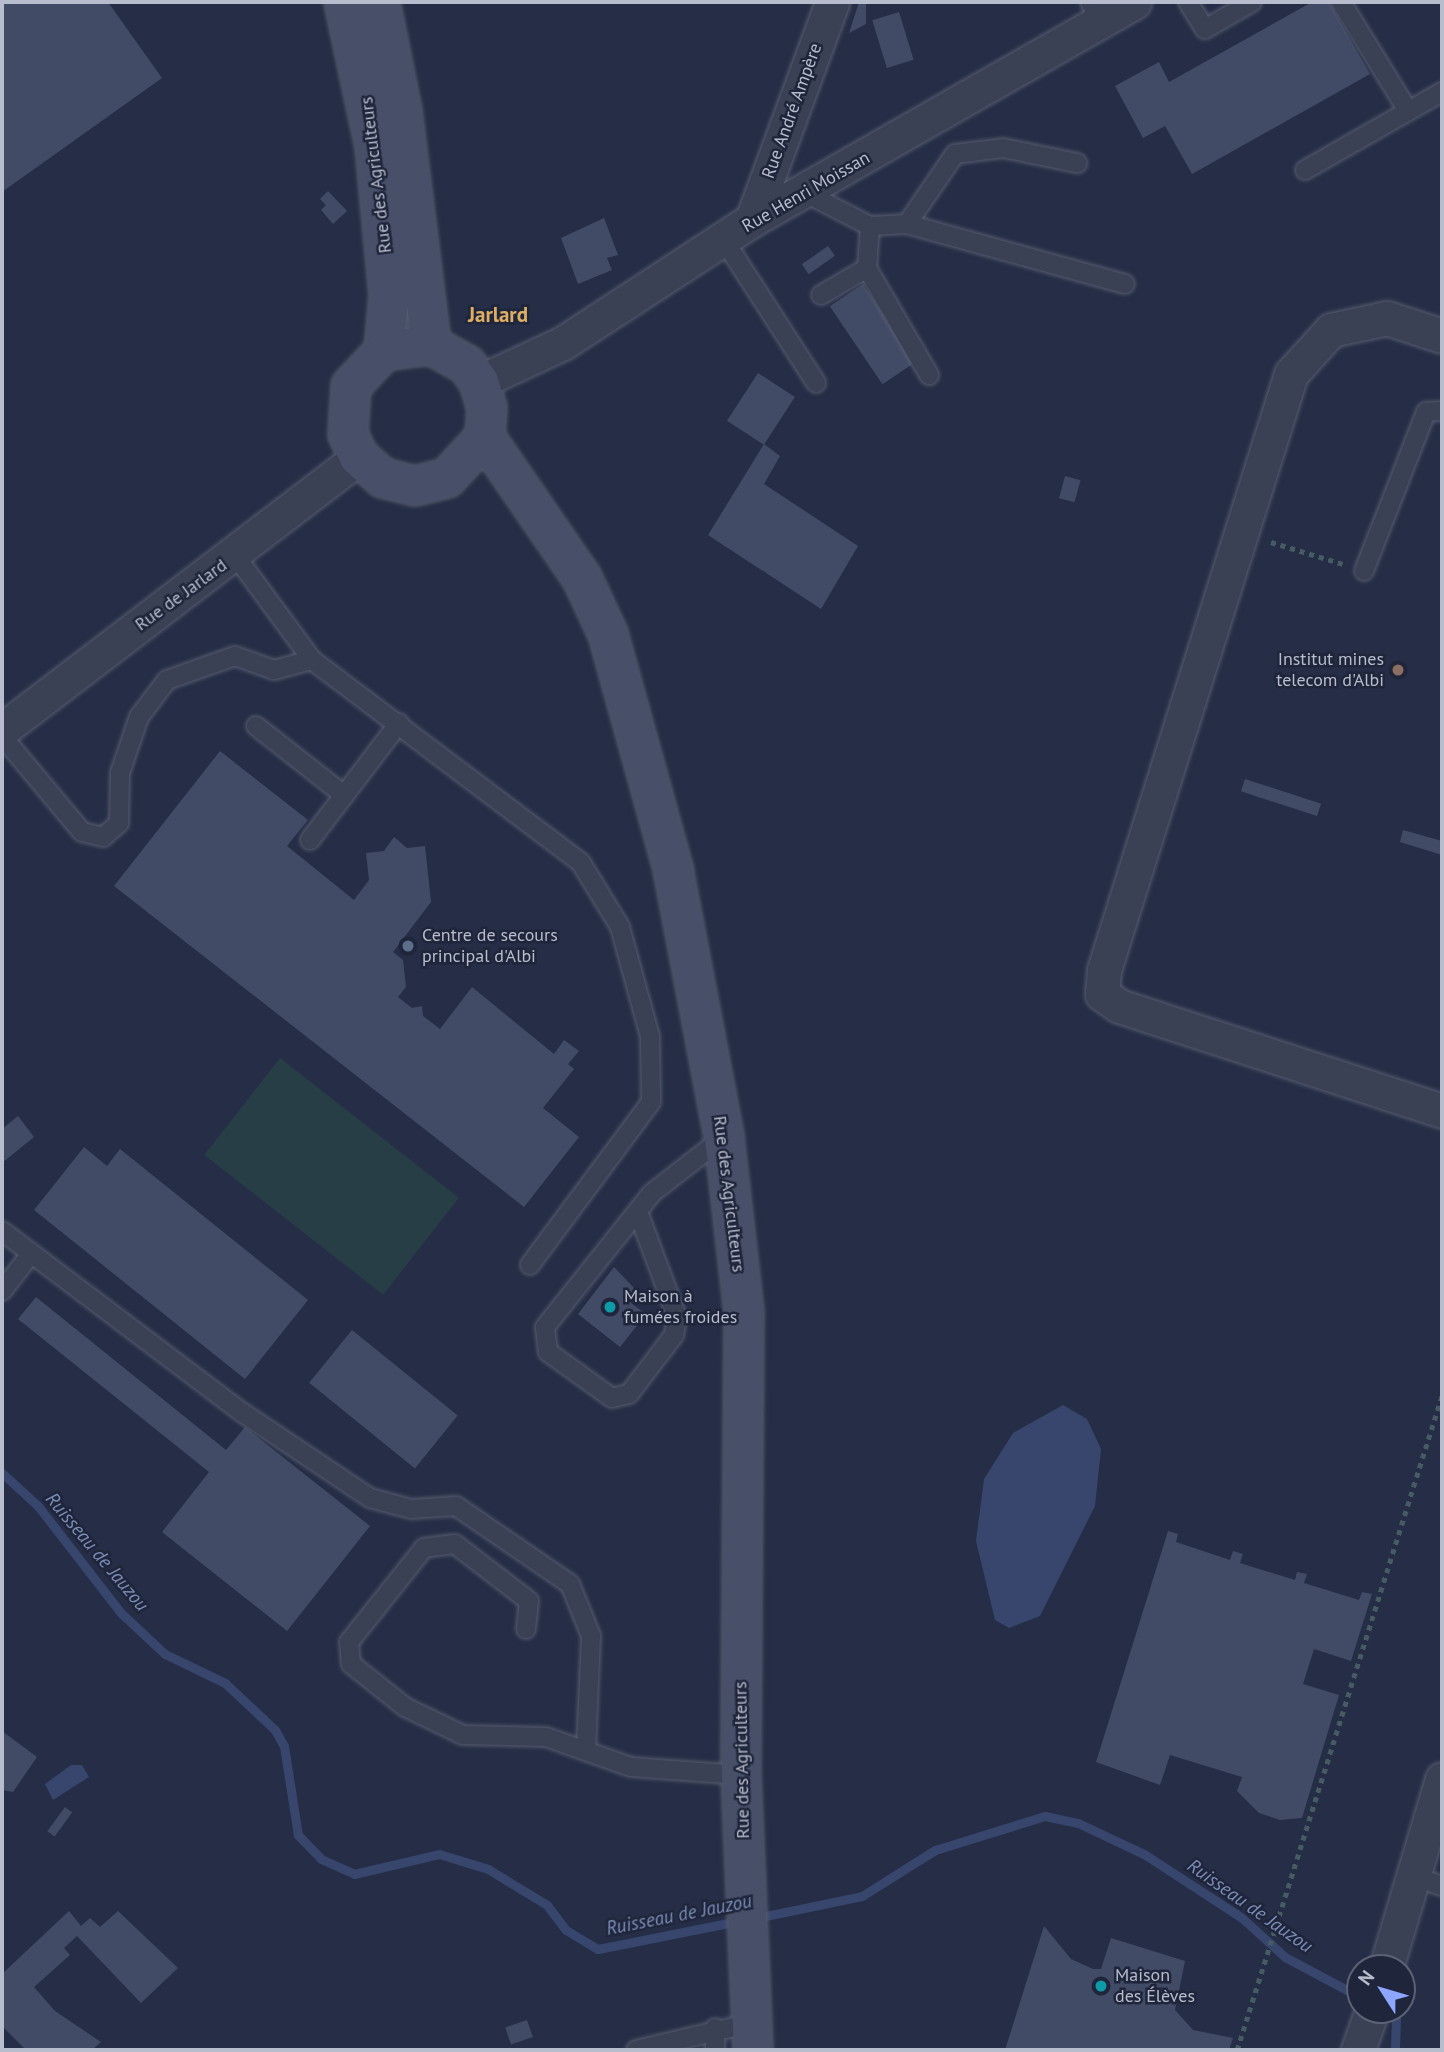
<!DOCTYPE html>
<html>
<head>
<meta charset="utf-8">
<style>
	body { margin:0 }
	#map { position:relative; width:1444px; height:2052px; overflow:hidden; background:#252e46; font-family:"PT Sans",sans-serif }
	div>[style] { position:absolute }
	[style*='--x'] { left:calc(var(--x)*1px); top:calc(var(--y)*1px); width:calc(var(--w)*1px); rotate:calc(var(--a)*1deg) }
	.green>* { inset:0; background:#283e47; transform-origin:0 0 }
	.water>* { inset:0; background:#38466e }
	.stream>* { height:9px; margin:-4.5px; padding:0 4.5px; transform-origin:4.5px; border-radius:4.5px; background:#38466e }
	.building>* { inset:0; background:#424b66; transform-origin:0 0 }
	.path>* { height:4.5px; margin-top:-2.25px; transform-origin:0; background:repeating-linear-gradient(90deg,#465b62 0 5px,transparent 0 10px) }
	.roads { filter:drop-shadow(0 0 2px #565c70) drop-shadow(0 0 2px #565c70) }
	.lane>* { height:18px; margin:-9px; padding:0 9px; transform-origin:9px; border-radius:9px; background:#3a4155 }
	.street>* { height:33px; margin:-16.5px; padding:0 16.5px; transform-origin:16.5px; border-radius:16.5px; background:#3a4155 }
	.secondary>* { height:38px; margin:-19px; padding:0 19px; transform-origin:19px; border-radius:19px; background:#484f69 }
	.dots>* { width:19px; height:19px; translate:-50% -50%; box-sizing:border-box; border:4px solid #1f263b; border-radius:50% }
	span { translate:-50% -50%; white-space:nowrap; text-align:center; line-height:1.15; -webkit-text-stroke:5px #1f263b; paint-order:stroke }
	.street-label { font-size:18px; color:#b8bdce }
	.poi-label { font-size:18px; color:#b8bdce }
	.right { translate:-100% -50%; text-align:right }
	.left { translate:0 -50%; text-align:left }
	.water-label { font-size:19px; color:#7d8db8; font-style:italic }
	.quarter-label { font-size:21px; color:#dfad63; font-weight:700 }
	.frame { position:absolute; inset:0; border:4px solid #b8bdce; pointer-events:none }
	.north { position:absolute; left:1346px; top:1954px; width:70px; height:70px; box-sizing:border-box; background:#1f263b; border:2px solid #5c6276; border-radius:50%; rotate:307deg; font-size:19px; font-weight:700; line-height:28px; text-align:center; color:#b8bdce }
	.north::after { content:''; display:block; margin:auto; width:24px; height:32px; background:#8da6ff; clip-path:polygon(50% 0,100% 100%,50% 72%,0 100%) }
</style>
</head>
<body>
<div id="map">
	<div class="green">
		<div style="left:280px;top:1058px;width:227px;height:123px;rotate:38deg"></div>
	</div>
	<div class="water">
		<div style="clip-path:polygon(1063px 1405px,1087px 1419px,1101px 1449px,1095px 1506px,1040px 1616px,1009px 1628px,995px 1620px,976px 1541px,984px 1479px,1013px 1433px)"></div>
		<div style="clip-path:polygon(71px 1765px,82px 1765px,89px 1777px,53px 1800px,45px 1784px)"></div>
	</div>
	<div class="stream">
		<div style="--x:2;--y:1473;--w:49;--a:42.5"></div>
		<div style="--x:38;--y:1506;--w:135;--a:52.2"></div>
		<div style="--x:121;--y:1613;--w:60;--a:43"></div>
		<div style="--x:165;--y:1654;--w:67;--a:25.8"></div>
		<div style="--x:225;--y:1683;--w:69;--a:43.2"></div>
		<div style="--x:275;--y:1730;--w:18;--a:61"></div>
		<div style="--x:284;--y:1746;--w:90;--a:81.1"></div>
		<div style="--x:298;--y:1835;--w:33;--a:46"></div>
		<div style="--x:321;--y:1859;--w:36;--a:24"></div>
		<div style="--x:354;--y:1874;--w:87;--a:-13.2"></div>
		<div style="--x:439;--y:1854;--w:51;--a:17"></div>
		<div style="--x:488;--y:1869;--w:69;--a:31.4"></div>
		<div style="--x:547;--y:1905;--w:31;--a:53"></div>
		<div style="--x:566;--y:1930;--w:37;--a:31"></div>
		<div style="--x:598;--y:1949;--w:143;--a:-11.3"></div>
		<div style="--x:756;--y:1918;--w:108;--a:-11.7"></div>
		<div style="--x:862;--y:1896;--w:86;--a:-32.2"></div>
		<div style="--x:935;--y:1850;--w:115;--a:-17.2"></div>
		<div style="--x:1045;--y:1816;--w:34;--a:12"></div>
		<div style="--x:1078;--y:1823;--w:73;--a:25.2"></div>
		<div style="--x:1144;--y:1854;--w:117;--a:33.1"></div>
		<div style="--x:1242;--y:1918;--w:58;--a:42.2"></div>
		<div style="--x:1285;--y:1957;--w:85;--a:28.1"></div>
		<div style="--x:1381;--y:2010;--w:17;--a:31"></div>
		<div style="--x:1396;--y:2019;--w:31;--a:92"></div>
	</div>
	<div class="building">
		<div style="clip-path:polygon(2px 2px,108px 2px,162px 78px,2px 192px)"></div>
		<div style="clip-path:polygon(859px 2px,866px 2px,866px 24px,849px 33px)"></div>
		<div style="clip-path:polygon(1312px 2px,1329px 2px,1370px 74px,1192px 174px,1165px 126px,1143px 138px,1115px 86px,1159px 62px,1169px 82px)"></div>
		<div style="left:899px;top:12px;width:50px;height:28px;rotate:73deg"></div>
		<div style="clip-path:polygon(328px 191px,347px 211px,333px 224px,321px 210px,326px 205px,320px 199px)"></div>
		<div style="clip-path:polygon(604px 218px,618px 255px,607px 258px,612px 270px,578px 284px,561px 238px)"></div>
		<div style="left:828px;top:246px;width:12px;height:32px;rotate:55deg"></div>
		<div style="left:863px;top:284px;width:94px;height:40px;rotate:56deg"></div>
		<div style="left:758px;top:373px;width:44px;height:57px;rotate:33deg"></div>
		<div style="clip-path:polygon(764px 444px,780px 456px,764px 484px,858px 546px,821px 609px,708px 535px)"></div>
		<div style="left:1065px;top:476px;width:16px;height:23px;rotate:15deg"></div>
		<div style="clip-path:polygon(220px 751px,308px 820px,287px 846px,354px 900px,369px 880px,366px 853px,384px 851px,394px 837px,407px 848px,425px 846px,431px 902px,393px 952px,403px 960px,406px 987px,398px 997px,412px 1008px,422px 1006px,423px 1016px,440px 1029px,472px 987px,554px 1054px,564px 1040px,579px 1051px,568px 1064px,574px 1069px,543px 1108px,579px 1137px,524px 1207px,114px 886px)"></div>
		<div style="left:1245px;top:779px;width:80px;height:13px;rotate:18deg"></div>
		<div style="clip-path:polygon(1403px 830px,1442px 841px,1442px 855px,1400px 842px)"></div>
		<div style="clip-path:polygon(18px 1116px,34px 1137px,2px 1163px,2px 1129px)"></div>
		<div style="clip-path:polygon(84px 1147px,107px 1166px,120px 1149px,308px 1300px,245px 1379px,34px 1210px)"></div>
		<div style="clip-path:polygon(614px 1267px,635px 1289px,627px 1300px,646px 1314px,620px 1347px,578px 1314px)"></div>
		<div style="clip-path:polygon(36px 1297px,226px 1450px,245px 1427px,370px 1526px,287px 1631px,162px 1532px,209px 1472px,18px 1319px)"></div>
		<div style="left:352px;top:1330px;width:136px;height:68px;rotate:39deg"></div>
		<div style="clip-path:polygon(1168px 1531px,1178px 1534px,1176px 1542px,1230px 1560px,1233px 1551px,1243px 1554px,1240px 1563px,1295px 1580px,1297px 1572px,1307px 1574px,1304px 1583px,1359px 1600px,1362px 1592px,1372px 1594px,1351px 1661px,1314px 1649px,1303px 1684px,1339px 1695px,1302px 1818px,1280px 1820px,1259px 1813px,1237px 1791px,1242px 1777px,1170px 1755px,1160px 1785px,1096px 1762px)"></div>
		<div style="clip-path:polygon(2px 1731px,37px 1757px,13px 1792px,2px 1790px)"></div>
		<div style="left:65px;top:1807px;width:9px;height:30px;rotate:36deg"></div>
		<div style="clip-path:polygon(69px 1911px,81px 1926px,90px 1918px,100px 1927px,118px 1911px,178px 1968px,141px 2003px,77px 1936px,64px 1948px,70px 1955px,34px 1987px,55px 2011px,101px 2042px,92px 2050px,26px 2050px,2px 2026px,2px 1974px)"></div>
		<div style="clip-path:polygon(1044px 1926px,1071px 1959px,1093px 1969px,1101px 1969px,1111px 1938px,1185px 1961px,1175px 2010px,1193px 2030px,1233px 2038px,1229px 2050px,1005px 2050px)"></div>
		<div style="left:527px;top:2020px;width:18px;height:23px;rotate:71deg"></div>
	</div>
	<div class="path">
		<div style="--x:1271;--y:542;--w:75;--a:17"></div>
		<div style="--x:1237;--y:2050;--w:686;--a:-72.62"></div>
	</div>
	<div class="roads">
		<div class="lane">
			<div style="--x:1090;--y:2;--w:22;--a:60"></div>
			<div style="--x:1188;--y:2;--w:32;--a:58"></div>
			<div style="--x:1205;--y:29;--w:54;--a:-29.9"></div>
			<div style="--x:1341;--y:2;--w:128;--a:58.4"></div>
			<div style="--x:1305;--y:170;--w:158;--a:-29.7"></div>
			<div style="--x:804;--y:192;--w:74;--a:27.3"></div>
			<div style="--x:870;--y:226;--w:37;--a:-3"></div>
			<div style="--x:907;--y:224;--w:226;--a:15.4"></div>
			<div style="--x:907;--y:224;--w:85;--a:-55.6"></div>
			<div style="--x:955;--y:154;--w:48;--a:-7.1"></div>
			<div style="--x:1003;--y:148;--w:76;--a:11.5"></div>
			<div style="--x:870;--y:226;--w:42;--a:94.1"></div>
			<div style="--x:867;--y:268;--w:124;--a:59.9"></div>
			<div style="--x:724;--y:240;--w:170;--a:57.2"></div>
			<div style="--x:821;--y:295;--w:53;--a:-30.4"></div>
			<div style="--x:235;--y:555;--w:130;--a:53.7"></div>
			<div style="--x:312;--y:660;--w:337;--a:37"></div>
			<div style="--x:581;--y:863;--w:75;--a:58.6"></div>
			<div style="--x:620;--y:927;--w:114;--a:74.7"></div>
			<div style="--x:650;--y:1037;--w:65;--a:89.1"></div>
			<div style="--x:651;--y:1102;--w:203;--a:126.6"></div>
			<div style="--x:1364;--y:571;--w:171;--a:-68.7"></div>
			<div style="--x:1426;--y:412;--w:16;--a:-4"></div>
			<div style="--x:256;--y:726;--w:112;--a:38.1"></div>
			<div style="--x:2;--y:736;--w:125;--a:50.2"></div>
			<div style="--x:82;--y:832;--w:22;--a:13"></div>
			<div style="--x:103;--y:837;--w:21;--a:-41"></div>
			<div style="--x:119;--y:823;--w:50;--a:-88.9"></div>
			<div style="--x:120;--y:773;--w:59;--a:-71.3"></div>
			<div style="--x:139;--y:717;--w:46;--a:-52.9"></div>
			<div style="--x:167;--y:680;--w:72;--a:-19.4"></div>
			<div style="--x:235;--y:656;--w:41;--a:19.7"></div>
			<div style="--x:274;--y:670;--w:39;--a:-15"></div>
			<div style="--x:310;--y:840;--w:147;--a:-52.7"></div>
			<div style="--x:638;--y:1212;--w:112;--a:69.6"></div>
			<div style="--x:677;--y:1317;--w:18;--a:99"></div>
			<div style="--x:674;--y:1335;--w:74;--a:127.3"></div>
			<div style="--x:629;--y:1394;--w:17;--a:167"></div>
			<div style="--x:612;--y:1398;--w:79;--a:-144.3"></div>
			<div style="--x:548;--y:1352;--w:25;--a:-97"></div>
			<div style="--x:545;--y:1327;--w:171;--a:-51.4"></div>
			<div style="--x:652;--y:1193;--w:91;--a:-37.9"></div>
			<div style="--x:2;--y:1231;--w:302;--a:37.1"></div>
			<div style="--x:243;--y:1413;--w:153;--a:33.8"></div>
			<div style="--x:370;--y:1498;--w:42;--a:15"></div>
			<div style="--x:411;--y:1509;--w:45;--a:-3.8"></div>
			<div style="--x:456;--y:1506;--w:138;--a:34.4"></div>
			<div style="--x:570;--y:1584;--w:56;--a:68"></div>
			<div style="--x:591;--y:1636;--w:113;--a:92.5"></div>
			<div style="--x:2;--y:1291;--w:46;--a:-52.1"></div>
			<div style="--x:526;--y:1629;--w:28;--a:-84"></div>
			<div style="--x:529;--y:1601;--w:93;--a:-142.4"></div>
			<div style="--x:455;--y:1544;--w:31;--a:173"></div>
			<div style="--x:424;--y:1548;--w:120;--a:128.6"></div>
			<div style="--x:349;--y:1642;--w:22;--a:85"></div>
			<div style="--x:351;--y:1664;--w:69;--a:38.5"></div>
			<div style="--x:405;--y:1707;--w:64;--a:25.8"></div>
			<div style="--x:463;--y:1735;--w:83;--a:1.4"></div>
			<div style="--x:546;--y:1737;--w:90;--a:19.4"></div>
			<div style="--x:631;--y:1767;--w:110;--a:4.2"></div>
			<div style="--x:1414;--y:1876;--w:30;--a:20"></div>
			<div style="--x:715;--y:2028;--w:22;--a:90"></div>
			<div style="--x:636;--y:2050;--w:118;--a:-13.2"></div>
		</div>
		<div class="street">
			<div style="--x:752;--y:220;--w:232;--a:-69.8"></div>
			<div style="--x:1442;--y:336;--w:58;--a:-161.9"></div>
			<div style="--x:1387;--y:318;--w:57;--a:167.9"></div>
			<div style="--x:1331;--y:330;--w:59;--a:132.3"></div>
			<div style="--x:1291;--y:374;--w:625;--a:107.42"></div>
			<div style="--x:1104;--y:970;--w:24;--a:95"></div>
			<div style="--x:1102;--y:994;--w:21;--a:35"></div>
			<div style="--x:1119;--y:1006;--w:340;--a:18"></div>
			<div style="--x:479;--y:382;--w:93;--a:-24.9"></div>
			<div style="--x:563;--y:343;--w:225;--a:-33.1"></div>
			<div style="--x:752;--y:220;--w:440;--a:-29.7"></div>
			<div style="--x:2;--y:730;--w:449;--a:-37.4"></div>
			<div style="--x:1386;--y:1968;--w:197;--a:-73.5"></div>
			<div style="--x:1358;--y:2050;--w:42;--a:-70.7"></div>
		</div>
		<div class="secondary">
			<div style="--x:344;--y:2;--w:148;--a:77.9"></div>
			<div style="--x:375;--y:147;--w:150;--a:84.6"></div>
			<div style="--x:389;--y:296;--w:55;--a:95.2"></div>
			<div style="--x:380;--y:2;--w:111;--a:78.6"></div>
			<div style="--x:402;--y:111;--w:236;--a:82.9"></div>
			<div style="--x:485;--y:437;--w:56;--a:132.8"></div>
			<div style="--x:447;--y:478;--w:33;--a:166"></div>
			<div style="--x:415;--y:486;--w:33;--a:-166"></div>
			<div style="--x:383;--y:478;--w:32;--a:-139"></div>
			<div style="--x:359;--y:457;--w:25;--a:-116"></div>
			<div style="--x:348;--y:434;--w:48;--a:-86.4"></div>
			<div style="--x:351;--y:386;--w:48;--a:-46.7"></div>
			<div style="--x:384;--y:351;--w:47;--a:-7.3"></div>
			<div style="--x:431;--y:345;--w:41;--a:29.1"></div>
			<div style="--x:467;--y:365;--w:21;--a:55"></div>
			<div style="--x:479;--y:382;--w:27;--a:73"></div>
			<div style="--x:487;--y:408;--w:29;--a:94"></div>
			<div style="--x:485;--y:437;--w:171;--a:55.5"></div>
			<div style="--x:582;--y:578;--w:62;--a:65.1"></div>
			<div style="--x:608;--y:634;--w:244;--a:74.5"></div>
			<div style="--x:673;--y:869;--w:273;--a:79.2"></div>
			<div style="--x:724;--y:1137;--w:177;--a:83.5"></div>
			<div style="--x:744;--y:1313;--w:462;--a:90.4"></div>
			<div style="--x:741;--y:1775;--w:275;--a:87.5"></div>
		</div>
	</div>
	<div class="dots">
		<div style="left:1398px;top:670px;background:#8d6e63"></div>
		<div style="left:408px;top:946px;background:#5c6f8a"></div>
		<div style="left:610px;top:1307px;background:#0f9aa8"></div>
		<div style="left:1101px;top:1986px;background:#0f9aa8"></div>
	</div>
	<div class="street-label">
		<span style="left:792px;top:111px;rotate:-70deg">Rue André Ampère</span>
		<span style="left:376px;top:175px;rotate:-97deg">Rue des Agriculteurs</span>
		<span style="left:806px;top:192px;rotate:-30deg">Rue Henri Moissan</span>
		<span style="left:181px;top:595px;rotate:-36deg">Rue de Jarlard</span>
		<span style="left:729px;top:1194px;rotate:83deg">Rue des Agriculteurs</span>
		<span style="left:742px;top:1760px;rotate:-91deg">Rue des Agriculteurs</span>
	</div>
	<div class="poi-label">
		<span class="right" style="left:1384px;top:670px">Institut mines<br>telecom d'Albi</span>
		<span class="left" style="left:422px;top:946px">Centre de secours<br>principal d'Albi</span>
		<span class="left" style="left:624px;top:1307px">Maison à<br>fumées froides</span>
		<span class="left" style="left:1115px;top:1986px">Maison<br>des Élèves</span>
	</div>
	<div class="water-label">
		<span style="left:97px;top:1552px;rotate:50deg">Ruisseau de Jauzou</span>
		<span style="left:1250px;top:1906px;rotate:35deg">Ruisseau de Jauzou</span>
		<span style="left:679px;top:1915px;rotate:-11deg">Ruisseau de Jauzou</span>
	</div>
	<div class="quarter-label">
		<span style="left:498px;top:315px">Jarlard</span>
	</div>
	<div class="frame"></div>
	<div class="north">N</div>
</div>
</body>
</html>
